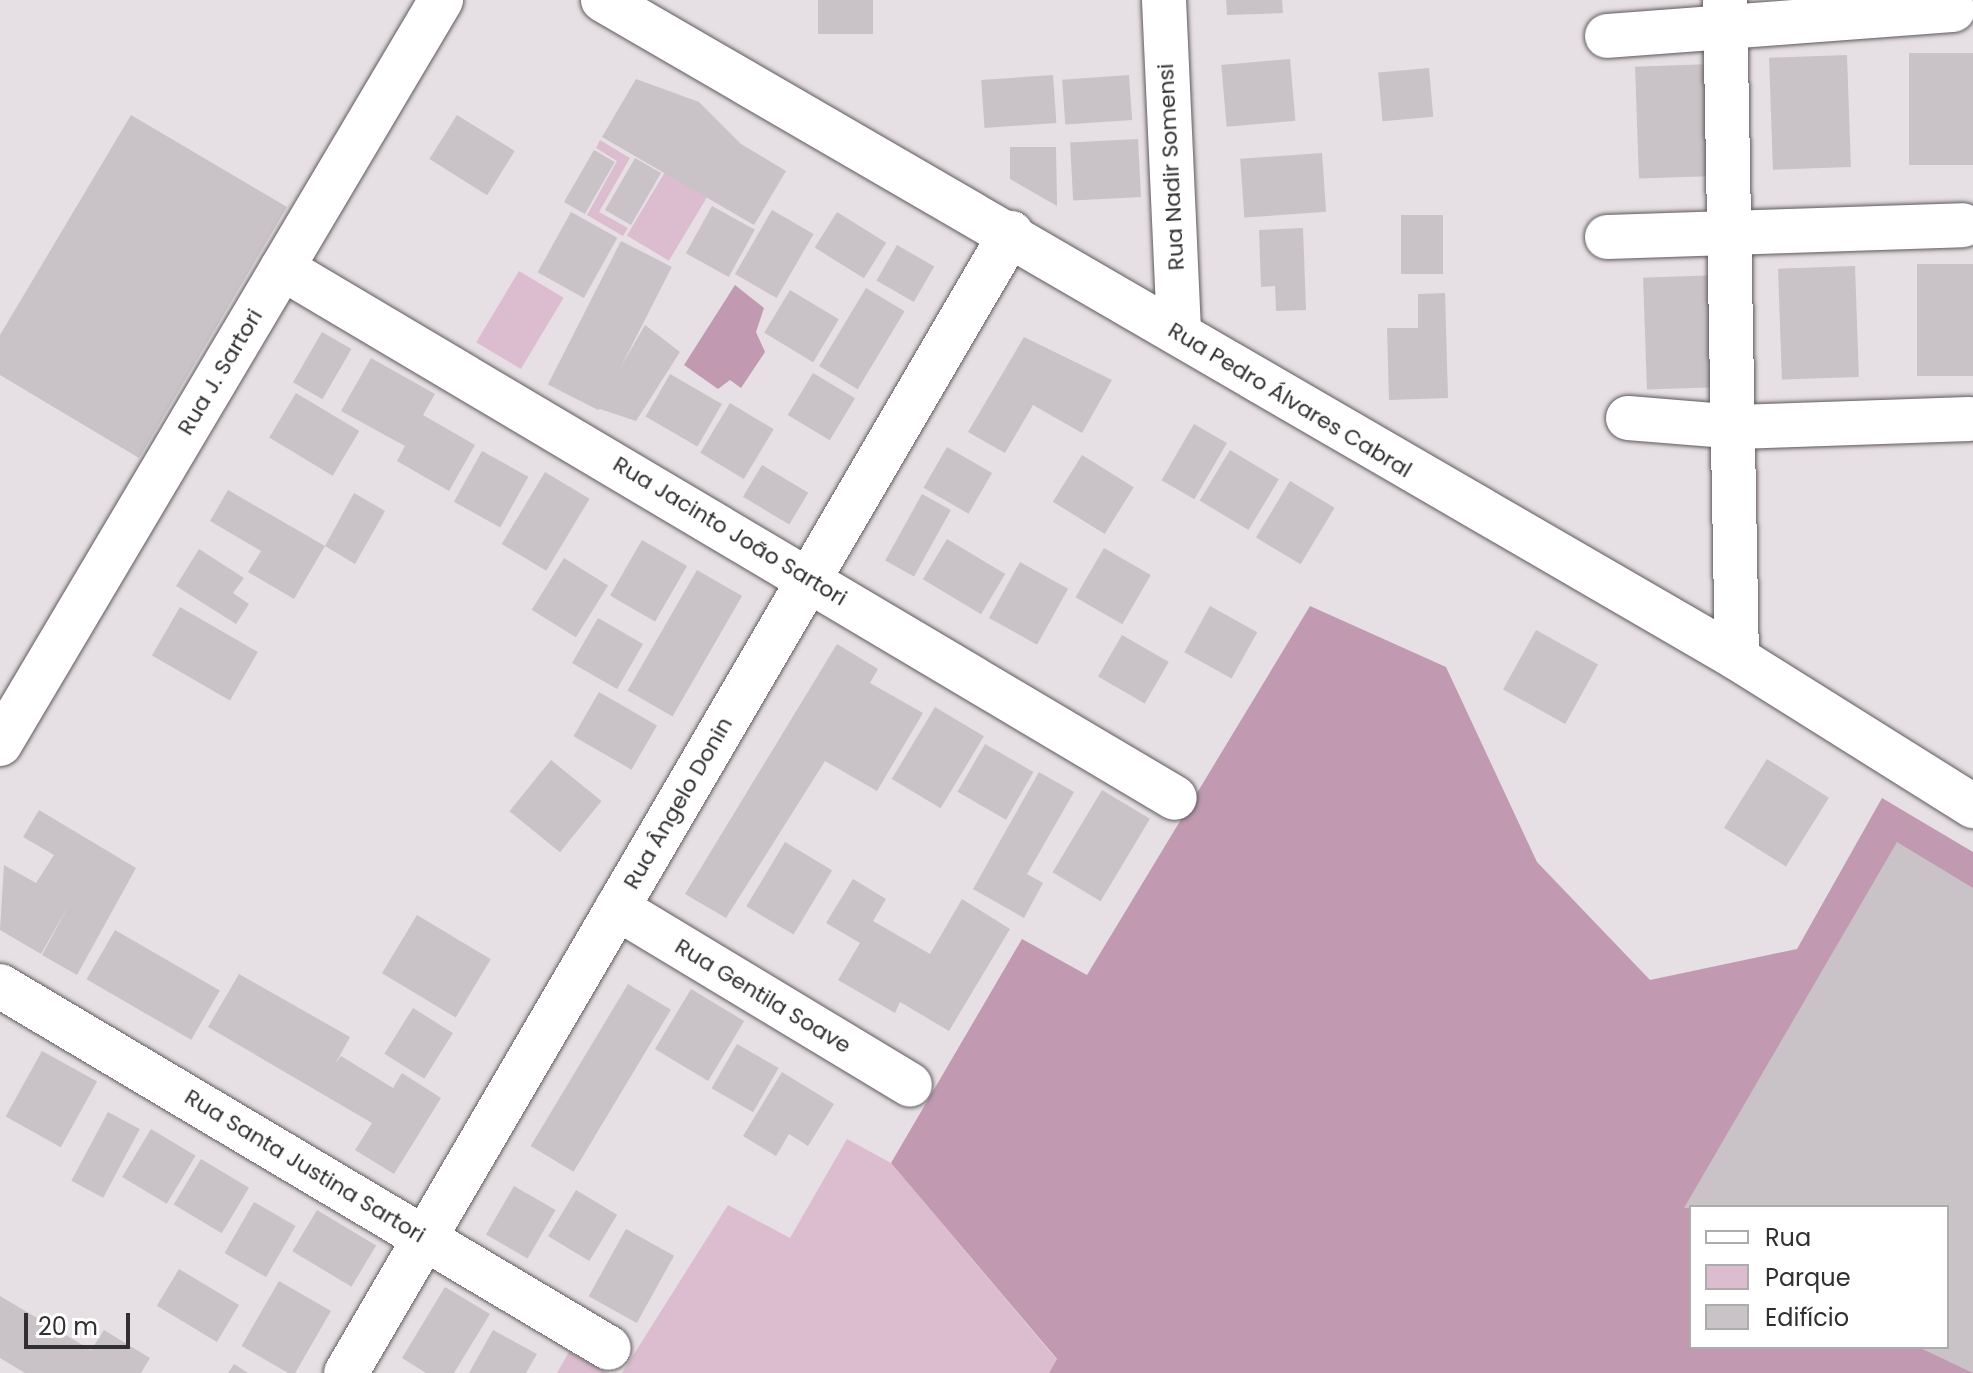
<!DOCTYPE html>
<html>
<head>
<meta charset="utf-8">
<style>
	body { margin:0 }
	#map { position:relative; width:1973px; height:1373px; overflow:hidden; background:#e6dfe3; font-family:Poppins,sans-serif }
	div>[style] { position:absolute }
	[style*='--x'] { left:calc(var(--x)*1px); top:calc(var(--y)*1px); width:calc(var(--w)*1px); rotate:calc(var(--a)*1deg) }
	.green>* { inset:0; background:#dcbdcf; transform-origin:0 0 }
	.forest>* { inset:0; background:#c19ab1 }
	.building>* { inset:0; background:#c9c2c6; transform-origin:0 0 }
	.roads { filter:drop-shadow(0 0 2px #605a5d) drop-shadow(0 0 2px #605a5d) }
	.minor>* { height:44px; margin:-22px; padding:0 22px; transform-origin:22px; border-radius:22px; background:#fff }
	span { translate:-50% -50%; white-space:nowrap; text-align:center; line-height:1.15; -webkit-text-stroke:7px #fff; paint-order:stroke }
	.street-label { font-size:22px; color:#322f30 }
	.legend { position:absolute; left:1689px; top:1205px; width:260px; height:144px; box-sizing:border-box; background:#fff; border:2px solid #adacac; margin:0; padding:10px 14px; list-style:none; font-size:24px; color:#322f30 }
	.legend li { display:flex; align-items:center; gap:16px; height:40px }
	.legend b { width:40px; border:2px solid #adacac }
	.scale { position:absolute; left:24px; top:1313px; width:106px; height:36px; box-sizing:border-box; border:4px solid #322f30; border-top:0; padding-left:10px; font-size:24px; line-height:28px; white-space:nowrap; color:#322f30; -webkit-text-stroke:6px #fff; paint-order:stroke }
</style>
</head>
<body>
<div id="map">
	<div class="green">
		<div style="clip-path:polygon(600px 140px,630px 158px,599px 212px,628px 228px,623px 236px,587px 215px,617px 161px,596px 148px)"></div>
		<div style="left:665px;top:172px;width:49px;height:74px;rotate:31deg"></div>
		<div style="left:519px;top:271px;width:52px;height:83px;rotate:31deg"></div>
		<div style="clip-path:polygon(847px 1139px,891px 1163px,1057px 1360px,1049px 1373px,622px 1373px,728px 1205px,790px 1238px)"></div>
		<div style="clip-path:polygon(569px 1352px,609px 1373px,557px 1373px)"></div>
	</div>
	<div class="forest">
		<div style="clip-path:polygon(735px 285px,764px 308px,756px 332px,765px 352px,741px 388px,730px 380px,718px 389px,684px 365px)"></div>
		<div style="clip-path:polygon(evenodd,1310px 606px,1446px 667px,1537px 862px,1650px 980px,1797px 949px,1882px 798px,1973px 852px,1973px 1373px,1049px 1373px,1057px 1359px,891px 1163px,1022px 939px,1087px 975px,1310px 606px,1691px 1207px,1947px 1207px,1947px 1347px,1691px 1347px,1691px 1207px)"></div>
	</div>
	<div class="building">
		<div style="left:818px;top:0;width:55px;height:34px"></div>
		<div style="clip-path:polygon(1226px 0,1282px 0,1283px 13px,1227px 15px)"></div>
		<div style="left:1973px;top:53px;width:112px;height:64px;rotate:90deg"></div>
		<div style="left:1847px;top:55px;width:112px;height:78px;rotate:88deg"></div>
		<div style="left:1290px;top:59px;width:62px;height:69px;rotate:85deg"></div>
		<div style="left:1712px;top:64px;width:112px;height:77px;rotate:88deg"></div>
		<div style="left:1429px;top:68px;width:49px;height:51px;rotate:85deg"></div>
		<div style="left:1053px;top:75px;width:48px;height:72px;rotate:86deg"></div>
		<div style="left:1129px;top:75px;width:45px;height:67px;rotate:86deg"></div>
		<div style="clip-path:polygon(636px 79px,699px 102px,741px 144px,786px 171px,754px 225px,602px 137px)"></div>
		<div style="clip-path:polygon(131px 115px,287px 207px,139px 458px,0 375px,0 335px)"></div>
		<div style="left:457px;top:115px;width:68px;height:52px;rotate:32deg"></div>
		<div style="left:1138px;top:139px;width:58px;height:68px;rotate:87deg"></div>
		<div style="clip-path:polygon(1010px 147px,1056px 147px,1057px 206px,1010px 179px)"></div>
		<div style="left:594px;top:150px;width:24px;height:60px;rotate:30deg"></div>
		<div style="left:1322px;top:153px;width:59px;height:82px;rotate:86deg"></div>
		<div style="left:635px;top:158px;width:30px;height:60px;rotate:30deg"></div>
		<div style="left:712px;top:206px;width:49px;height:54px;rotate:29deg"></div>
		<div style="left:772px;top:210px;width:48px;height:74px;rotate:30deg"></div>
		<div style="left:571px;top:212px;width:53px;height:69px;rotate:29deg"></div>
		<div style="left:837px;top:212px;width:58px;height:42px;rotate:32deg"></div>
		<div style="left:1401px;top:215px;width:42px;height:59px"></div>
		<div style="clip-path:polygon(1303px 228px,1306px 310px,1276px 311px,1275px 286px,1261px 287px,1259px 230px)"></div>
		<div style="left:621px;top:241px;width:57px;height:161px;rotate:27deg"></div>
		<div style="left:897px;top:245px;width:43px;height:41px;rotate:30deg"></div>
		<div style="left:1973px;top:264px;width:112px;height:56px;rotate:90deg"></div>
		<div style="left:1855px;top:266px;width:111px;height:77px;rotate:88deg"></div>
		<div style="left:1720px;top:275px;width:112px;height:77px;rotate:88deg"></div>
		<div style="left:866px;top:288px;width:45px;height:91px;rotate:31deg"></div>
		<div style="left:790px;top:290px;width:57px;height:50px;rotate:31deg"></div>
		<div style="clip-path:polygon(1445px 293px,1448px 398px,1389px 400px,1387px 328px,1418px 328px,1418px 294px)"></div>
		<div style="clip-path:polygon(645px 325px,680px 352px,636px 421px,597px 408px)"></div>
		<div style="left:322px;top:332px;width:34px;height:58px;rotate:30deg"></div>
		<div style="clip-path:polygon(1024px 337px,1112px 380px,1082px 433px,1033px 405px,1005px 453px,968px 432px)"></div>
		<div style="clip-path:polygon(371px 358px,435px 394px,423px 415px,475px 445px,449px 491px,397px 461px,405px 446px,341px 411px)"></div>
		<div style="left:813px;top:373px;width:49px;height:49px;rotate:31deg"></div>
		<div style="left:670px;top:374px;width:60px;height:49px;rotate:30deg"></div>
		<div style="left:296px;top:393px;width:74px;height:52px;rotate:31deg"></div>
		<div style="left:730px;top:403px;width:51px;height:58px;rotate:31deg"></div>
		<div style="left:1194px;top:424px;width:38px;height:65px;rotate:30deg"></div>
		<div style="left:947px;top:447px;width:52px;height:47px;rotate:30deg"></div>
		<div style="left:1230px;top:450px;width:57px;height:59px;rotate:31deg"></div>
		<div style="left:482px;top:451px;width:53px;height:58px;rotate:29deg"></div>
		<div style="left:1082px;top:455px;width:61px;height:55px;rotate:32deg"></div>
		<div style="left:762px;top:465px;width:54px;height:37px;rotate:31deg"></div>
		<div style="left:545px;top:472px;width:52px;height:84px;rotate:31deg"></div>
		<div style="left:1290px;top:481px;width:52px;height:66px;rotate:31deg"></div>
		<div style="clip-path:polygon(228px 490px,325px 546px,354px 493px,385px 511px,355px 564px,325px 546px,294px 599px,248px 572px,261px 551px,210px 521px)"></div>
		<div style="left:922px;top:494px;width:33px;height:76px;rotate:29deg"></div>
		<div style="left:947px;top:539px;width:68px;height:47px;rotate:31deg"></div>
		<div style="left:642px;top:540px;width:52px;height:64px;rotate:30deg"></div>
		<div style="left:1104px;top:548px;width:54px;height:57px;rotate:30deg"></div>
		<div style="clip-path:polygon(199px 549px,244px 578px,233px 593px,249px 604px,236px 624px,176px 586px)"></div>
		<div style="left:564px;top:558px;width:52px;height:61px;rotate:32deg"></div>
		<div style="left:1020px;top:562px;width:55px;height:64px;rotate:29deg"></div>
		<div style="left:697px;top:570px;width:52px;height:139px;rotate:30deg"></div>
		<div style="left:1210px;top:606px;width:54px;height:53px;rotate:29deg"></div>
		<div style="left:180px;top:607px;width:90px;height:56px;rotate:30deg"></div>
		<div style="left:598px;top:618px;width:52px;height:52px;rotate:30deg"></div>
		<div style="left:1536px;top:630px;width:71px;height:68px;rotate:29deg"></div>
		<div style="left:1122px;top:635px;width:54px;height:48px;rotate:30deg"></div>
		<div style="clip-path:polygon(837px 644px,878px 669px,870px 683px,923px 713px,877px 791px,825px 761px,726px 918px,685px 894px)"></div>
		<div style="left:599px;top:692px;width:67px;height:51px;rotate:30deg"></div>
		<div style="left:935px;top:707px;width:57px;height:84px;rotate:31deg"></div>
		<div style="left:985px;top:744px;width:56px;height:55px;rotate:30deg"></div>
		<div style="left:1767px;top:759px;width:73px;height:81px;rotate:32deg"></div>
		<div style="left:551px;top:760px;width:65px;height:66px;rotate:39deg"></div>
		<div style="clip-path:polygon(1039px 772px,1074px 792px,1027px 874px,1043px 883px,1024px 918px,973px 889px)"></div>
		<div style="left:1102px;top:790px;width:56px;height:96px;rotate:31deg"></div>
		<div style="clip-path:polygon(39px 810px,136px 868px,77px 975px,42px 955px,70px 903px,41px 954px,0 930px,4px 865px,36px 883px,54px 855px,23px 837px)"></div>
		<div style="left:785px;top:842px;width:55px;height:75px;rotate:31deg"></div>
		<div style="clip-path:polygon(1897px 842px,1973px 888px,1973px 1373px,1918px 1347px,1947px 1347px,1947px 1207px,1684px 1208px)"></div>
		<div style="clip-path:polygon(853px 879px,886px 899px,873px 921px,930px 954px,962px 899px,1010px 929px,949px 1031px,900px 1002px,895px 1013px,838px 980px,860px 943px,826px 923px)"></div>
		<div style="left:417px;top:915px;width:86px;height:68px;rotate:31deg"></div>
		<div style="left:115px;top:930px;width:121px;height:57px;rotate:30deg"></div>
		<div style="clip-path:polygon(239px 974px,350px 1037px,335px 1064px,341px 1056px,393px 1088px,402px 1073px,441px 1098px,394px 1174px,355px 1150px,372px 1123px,208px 1027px)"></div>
		<div style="left:628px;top:984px;width:50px;height:189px;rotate:31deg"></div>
		<div style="left:691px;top:989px;width:62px;height:70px;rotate:31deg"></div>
		<div style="left:413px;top:1008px;width:47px;height:54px;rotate:32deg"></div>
		<div style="left:737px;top:1044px;width:48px;height:51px;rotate:30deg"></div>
		<div style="left:42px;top:1051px;width:63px;height:75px;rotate:29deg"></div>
		<div style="clip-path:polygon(782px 1072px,834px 1104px,808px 1146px,789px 1134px,776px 1156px,743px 1136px)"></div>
		<div style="left:108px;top:1112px;width:36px;height:78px;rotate:28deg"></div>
		<div style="left:151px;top:1129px;width:52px;height:56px;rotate:31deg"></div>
		<div style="left:201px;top:1159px;width:56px;height:53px;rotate:31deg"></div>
		<div style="left:514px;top:1186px;width:48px;height:56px;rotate:30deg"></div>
		<div style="left:576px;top:1190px;width:48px;height:54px;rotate:31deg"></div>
		<div style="left:254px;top:1202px;width:48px;height:59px;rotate:30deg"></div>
		<div style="left:317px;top:1210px;width:69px;height:48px;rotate:31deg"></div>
		<div style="left:626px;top:1229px;width:55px;height:77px;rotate:29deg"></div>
		<div style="left:179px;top:1269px;width:70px;height:43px;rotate:31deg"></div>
		<div style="left:279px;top:1281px;width:60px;height:75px;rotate:30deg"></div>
		<div style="clip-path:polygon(445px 1287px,490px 1314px,454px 1373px,426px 1373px,402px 1358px)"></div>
		<div style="clip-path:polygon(0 1296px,91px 1350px,104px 1330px,150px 1358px,141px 1373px,25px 1373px,0 1358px)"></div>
		<div style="clip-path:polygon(493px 1330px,537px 1354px,526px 1373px,469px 1373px)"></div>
		<div style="clip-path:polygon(234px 1364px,248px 1373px,228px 1373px)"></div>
	</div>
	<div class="roads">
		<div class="minor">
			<div style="--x:603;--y:0;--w:1311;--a:30.12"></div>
			<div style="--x:1737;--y:658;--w:279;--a:32.1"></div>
			<div style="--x:1164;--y:0;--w:333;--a:87.4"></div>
			<div style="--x:1725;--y:0;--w:658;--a:88.96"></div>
			<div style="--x:1607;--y:36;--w:347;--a:-4.3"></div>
			<div style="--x:1607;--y:237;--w:356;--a:-1.9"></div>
			<div style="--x:282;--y:268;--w:1038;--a:30.69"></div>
			<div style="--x:1628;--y:418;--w:109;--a:4.7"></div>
			<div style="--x:1737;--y:427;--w:232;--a:-2"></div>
			<div style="--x:0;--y:744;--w:865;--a:-59.34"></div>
			<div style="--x:617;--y:908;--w:342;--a:31.1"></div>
			<div style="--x:0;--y:986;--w:708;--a:30.73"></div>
			<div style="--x:346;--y:1373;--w:1320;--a:-59.74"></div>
		</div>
	</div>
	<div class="street-label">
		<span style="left:1171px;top:167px;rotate:-93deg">Rua Nadir Somensi</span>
		<span style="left:220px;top:372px;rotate:-59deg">Rua J. Sartori</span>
		<span style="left:1290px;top:400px;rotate:31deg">Rua Pedro Álvares Cabral</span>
		<span style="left:730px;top:531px;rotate:31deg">Rua Jacinto João Sartori</span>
		<span style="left:678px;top:803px;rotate:-60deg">Rua Ângelo Donin</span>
		<span style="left:763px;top:996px;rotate:31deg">Rua Gentila Soave</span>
		<span style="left:305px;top:1166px;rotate:31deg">Rua Santa Justina Sartori</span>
	</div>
	<ul class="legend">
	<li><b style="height:10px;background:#fff"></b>Rua</li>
	<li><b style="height:22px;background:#dcbdcf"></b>Parque</li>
	<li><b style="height:22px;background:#c9c2c6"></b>Edifício</li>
	</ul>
	<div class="scale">20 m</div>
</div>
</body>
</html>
